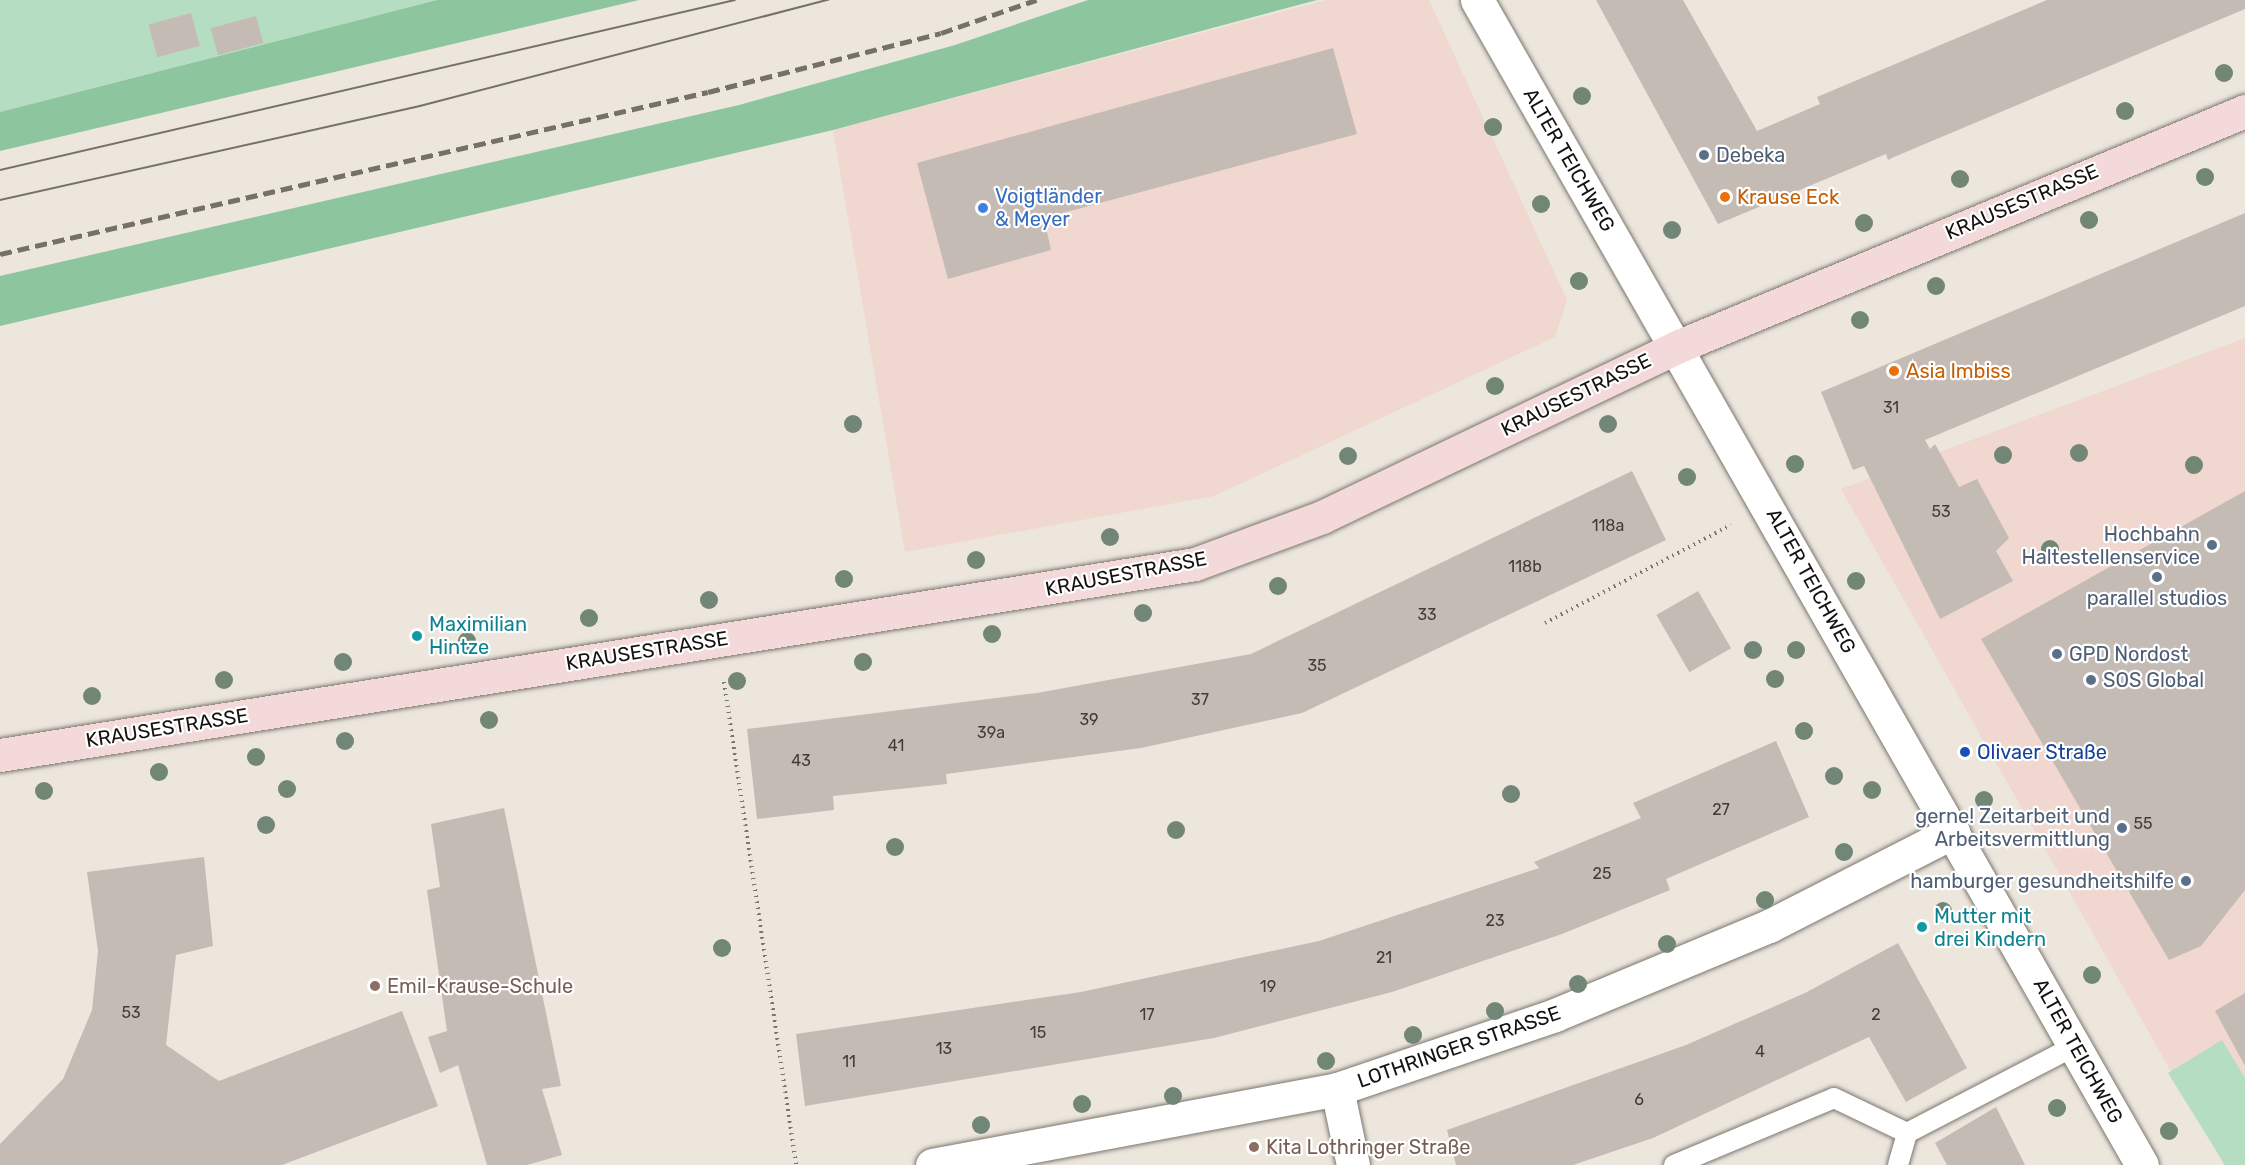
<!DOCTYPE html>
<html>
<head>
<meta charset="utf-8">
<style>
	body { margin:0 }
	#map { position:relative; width:2245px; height:1165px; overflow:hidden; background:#ece6dd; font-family:Rubik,sans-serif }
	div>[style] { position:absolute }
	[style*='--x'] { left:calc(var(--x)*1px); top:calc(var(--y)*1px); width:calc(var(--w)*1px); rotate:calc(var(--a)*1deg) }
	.commercial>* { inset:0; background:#f0d7cf }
	.green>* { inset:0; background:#b5ddc1 }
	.forest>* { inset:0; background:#8dc59e }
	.building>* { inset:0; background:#c5bbb5; transform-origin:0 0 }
	.path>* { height:4px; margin-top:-2px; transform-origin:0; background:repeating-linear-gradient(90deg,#79756f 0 1.5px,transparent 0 6px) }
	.roads { filter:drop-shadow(0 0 2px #7c776e) drop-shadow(0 0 2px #7c776e) }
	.service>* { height:20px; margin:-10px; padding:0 10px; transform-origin:10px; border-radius:10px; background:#fff }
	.minor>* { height:33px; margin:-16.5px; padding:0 16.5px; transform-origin:16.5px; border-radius:16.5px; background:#fff }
	.tertiary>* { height:33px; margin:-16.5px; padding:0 16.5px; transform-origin:16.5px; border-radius:16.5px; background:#fff }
	.secondary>* { height:33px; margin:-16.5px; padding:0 16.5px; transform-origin:16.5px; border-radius:16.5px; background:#f3d9d9 }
	.tram>* { height:1.5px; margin:-0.75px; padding:0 0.75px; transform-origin:0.75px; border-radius:0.75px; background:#74716b }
	.rail>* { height:4.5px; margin-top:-2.25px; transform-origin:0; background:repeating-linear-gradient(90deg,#74716b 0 12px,transparent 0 18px) }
	.trees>* { width:18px; height:18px; margin:-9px; border-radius:50%; background:#718674 }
	.dots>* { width:16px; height:16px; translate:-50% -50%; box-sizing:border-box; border:3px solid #fff; border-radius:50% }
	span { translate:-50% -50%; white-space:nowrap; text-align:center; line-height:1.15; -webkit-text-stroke:4.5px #fff; paint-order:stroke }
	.number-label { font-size:16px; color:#403c38 }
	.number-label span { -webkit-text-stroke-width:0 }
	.service-label { font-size:20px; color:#4e5e75 }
	.left { translate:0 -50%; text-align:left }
	.right { translate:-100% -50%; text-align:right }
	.street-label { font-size:20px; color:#14120f }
	.shop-label { font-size:20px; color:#366cbe }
	.food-label { font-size:20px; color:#c56008 }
	.culture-label { font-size:20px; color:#0d838f }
	.transit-label { font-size:20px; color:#164399 }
	.education-label { font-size:20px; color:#785e54 }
</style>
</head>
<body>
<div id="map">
	<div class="commercial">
		<div style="clip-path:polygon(1326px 0,1429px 0,1567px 300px,1555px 337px,1214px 496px,905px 552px,833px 130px)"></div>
		<div style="clip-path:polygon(2245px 338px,2245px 1165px,2224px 1165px,1841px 489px)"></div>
	</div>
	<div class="green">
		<div style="clip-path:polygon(0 0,437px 0,0 112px)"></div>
		<div style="clip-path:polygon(2222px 1040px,2245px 1078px,2245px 1165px,2225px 1165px,2168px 1073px)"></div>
	</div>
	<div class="forest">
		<div style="clip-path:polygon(437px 0,639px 0,0 151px,0 112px)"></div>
		<div style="clip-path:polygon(1088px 0,1317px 0,833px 130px,0 326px,0 276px,739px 105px,955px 45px)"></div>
	</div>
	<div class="building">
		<div style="clip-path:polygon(1596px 0,1683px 0,1757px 131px,1820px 104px,1817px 97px,2047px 0,2245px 0,2245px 9px,1894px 157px,1888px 160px,1886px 154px,1718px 224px)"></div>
		<div style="left:191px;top:13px;width:34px;height:44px;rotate:75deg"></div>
		<div style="left:256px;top:16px;width:28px;height:47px;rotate:75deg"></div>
		<div style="clip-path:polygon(1333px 48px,1357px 134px,1044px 218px,1051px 250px,948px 279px,917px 163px)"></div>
		<div style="clip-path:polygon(2245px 213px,2245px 306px,1925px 440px,1930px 449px,1935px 444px,1959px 487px,1977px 479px,2009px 538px,1996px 551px,2013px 581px,1940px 619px,1864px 466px,1853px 470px,1821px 392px)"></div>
		<div style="clip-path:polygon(1632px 471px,1666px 540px,1302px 713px,1141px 748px,946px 774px,947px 784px,833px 796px,834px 810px,757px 819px,747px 729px,1037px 693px,1251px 654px)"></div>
		<div style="clip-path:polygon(2245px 491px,2245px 890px,2201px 946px,2169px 960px,1981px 639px)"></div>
		<div style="left:1698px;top:591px;width:66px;height:48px;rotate:60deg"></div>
		<div style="clip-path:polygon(1776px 741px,1809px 817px,1666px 879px,1670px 890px,1562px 934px,1392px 992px,1214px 1038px,805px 1106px,796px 1034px,1081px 992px,1319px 941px,1539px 868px,1534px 862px,1641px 818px,1633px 803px)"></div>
		<div style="clip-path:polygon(504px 808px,561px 1086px,542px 1089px,562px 1155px,527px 1165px,487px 1165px,458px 1065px,440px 1073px,428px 1037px,447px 1031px,427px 890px,440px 887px,431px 824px)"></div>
		<div style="clip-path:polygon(204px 857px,213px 946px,176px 955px,166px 1045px,219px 1081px,402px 1011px,438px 1106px,282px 1165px,0 1165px,0 1144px,63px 1079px,92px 1010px,98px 951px,87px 872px)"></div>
		<div style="clip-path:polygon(1898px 943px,1967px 1068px,1906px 1102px,1869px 1037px,1653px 1138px,1573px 1165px,1456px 1165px,1447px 1130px,1686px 1045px,1805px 993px)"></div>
		<div style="clip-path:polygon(2245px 993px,2245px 1066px,2215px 1011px)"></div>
		<div style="clip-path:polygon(1996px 1107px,2025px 1165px,1947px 1165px,1935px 1143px)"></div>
	</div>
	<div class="path">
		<div style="--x:1545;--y:623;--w:210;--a:-27.8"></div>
		<div style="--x:724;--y:682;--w:488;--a:81.5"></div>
	</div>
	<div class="roads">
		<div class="service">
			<div style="--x:1674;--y:1165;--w:173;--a:-22.7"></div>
			<div style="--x:1834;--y:1098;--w:81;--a:25.6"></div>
			<div style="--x:1898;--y:1165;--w:33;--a:-74"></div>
			<div style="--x:1907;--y:1133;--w:189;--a:-27.4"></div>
		</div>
		<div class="minor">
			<div style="--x:1337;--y:1089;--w:78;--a:78.1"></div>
			<div style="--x:932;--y:1165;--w:412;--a:-10.6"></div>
			<div style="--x:1337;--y:1089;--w:230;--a:-18.7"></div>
			<div style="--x:1555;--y:1015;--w:232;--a:-22.6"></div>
			<div style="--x:1769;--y:926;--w:207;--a:-27.1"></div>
		</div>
		<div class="tertiary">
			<div style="--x:1477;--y:0;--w:1341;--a:60.28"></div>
		</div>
		<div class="secondary">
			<div style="--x:0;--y:755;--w:1210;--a:-9.08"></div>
			<div style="--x:1195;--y:564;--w:135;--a:-20.3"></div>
			<div style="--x:1322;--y:517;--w:396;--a:-25.6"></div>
			<div style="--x:1679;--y:346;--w:613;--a:-22.55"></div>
		</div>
	</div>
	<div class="tram">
		<div style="--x:0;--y:170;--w:754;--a:-13.02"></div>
		<div style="--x:0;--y:200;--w:430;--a:-12.6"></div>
		<div style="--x:420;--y:106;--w:422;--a:-14.6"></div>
	</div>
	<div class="rail">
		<div style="--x:0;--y:254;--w:726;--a:-12.89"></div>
		<div style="--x:708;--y:92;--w:240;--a:-14.2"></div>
		<div style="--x:941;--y:33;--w:101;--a:-19.2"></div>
	</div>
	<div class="trees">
		<div style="left:2224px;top:73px"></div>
		<div style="left:1582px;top:96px"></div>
		<div style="left:2125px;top:111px"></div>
		<div style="left:1493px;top:127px"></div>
		<div style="left:2205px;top:177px"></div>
		<div style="left:1960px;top:179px"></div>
		<div style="left:1541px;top:204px"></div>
		<div style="left:2089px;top:220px"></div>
		<div style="left:1864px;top:223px"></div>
		<div style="left:1672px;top:230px"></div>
		<div style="left:1579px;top:281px"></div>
		<div style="left:1936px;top:286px"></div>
		<div style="left:1860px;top:320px"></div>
		<div style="left:1495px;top:386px"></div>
		<div style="left:853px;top:424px"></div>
		<div style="left:1608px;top:424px"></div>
		<div style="left:2079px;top:453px"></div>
		<div style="left:2003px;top:455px"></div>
		<div style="left:1348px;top:456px"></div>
		<div style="left:1795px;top:464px"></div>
		<div style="left:2194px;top:465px"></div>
		<div style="left:1687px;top:477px"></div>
		<div style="left:1110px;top:537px"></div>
		<div style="left:2050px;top:549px"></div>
		<div style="left:976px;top:560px"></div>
		<div style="left:844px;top:579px"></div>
		<div style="left:1856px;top:581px"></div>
		<div style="left:1278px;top:586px"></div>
		<div style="left:709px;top:600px"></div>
		<div style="left:1143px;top:613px"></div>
		<div style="left:589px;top:618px"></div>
		<div style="left:992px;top:634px"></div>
		<div style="left:467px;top:641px"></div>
		<div style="left:1753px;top:650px"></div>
		<div style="left:1796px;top:650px"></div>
		<div style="left:343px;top:662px"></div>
		<div style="left:863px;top:662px"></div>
		<div style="left:1775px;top:679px"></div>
		<div style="left:224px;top:680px"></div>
		<div style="left:737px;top:681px"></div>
		<div style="left:92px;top:696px"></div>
		<div style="left:489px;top:720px"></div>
		<div style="left:1804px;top:731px"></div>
		<div style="left:345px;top:741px"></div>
		<div style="left:256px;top:757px"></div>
		<div style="left:159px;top:772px"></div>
		<div style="left:1834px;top:776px"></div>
		<div style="left:287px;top:789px"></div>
		<div style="left:1872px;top:790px"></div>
		<div style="left:44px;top:791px"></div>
		<div style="left:1511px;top:794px"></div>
		<div style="left:1984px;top:800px"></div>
		<div style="left:266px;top:825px"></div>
		<div style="left:1176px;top:830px"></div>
		<div style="left:895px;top:847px"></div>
		<div style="left:1844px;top:852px"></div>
		<div style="left:1765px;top:900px"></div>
		<div style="left:1943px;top:911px"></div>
		<div style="left:1667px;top:944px"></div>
		<div style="left:722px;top:948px"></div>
		<div style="left:2092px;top:975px"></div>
		<div style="left:1578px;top:984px"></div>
		<div style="left:1495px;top:1011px"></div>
		<div style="left:1413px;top:1035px"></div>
		<div style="left:1326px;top:1061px"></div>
		<div style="left:1173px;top:1096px"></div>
		<div style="left:1082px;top:1104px"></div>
		<div style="left:2057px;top:1108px"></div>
		<div style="left:981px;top:1125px"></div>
		<div style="left:2169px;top:1131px"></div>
	</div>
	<div class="dots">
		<div style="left:1704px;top:155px;background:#5c6f8a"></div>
		<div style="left:1725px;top:197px;background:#e8710a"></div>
		<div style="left:983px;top:208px;background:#3f7fe0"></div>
		<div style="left:1894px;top:371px;background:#e8710a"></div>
		<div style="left:2212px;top:545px;background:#5c6f8a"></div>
		<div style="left:2157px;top:577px;background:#5c6f8a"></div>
		<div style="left:417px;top:636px;background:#0f9aa8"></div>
		<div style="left:2057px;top:654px;background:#5c6f8a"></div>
		<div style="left:2091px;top:680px;background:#5c6f8a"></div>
		<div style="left:1965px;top:752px;background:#1a4fb4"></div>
		<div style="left:2122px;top:828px;background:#5c6f8a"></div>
		<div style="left:2186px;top:881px;background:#5c6f8a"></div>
		<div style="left:1922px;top:927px;background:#0f9aa8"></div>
		<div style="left:375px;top:986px;background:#8d6e63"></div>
		<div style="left:1254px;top:1147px;background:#8d6e63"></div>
	</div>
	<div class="number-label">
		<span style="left:1891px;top:408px">31</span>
		<span style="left:1941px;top:512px">53</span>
		<span style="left:1608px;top:526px">118a</span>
		<span style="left:1525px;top:567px">118b</span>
		<span style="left:1427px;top:615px">33</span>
		<span style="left:1317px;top:666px">35</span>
		<span style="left:1200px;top:700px">37</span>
		<span style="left:1089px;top:720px">39</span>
		<span style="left:991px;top:733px">39a</span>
		<span style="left:896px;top:746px">41</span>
		<span style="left:801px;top:761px">43</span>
		<span style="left:1721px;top:810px">27</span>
		<span style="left:2143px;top:824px">55</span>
		<span style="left:1602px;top:874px">25</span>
		<span style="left:1495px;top:921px">23</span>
		<span style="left:1384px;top:958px">21</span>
		<span style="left:1268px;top:987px">19</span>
		<span style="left:131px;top:1013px">53</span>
		<span style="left:1147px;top:1015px">17</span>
		<span style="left:1876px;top:1015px">2</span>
		<span style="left:1038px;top:1033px">15</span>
		<span style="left:944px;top:1049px">13</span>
		<span style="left:1760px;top:1052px">4</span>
		<span style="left:849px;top:1062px">11</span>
		<span style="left:1639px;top:1100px">6</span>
	</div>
	<div class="service-label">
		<span class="left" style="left:1716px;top:155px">Debeka</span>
		<span class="right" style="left:2200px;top:546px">Hochbahn<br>Haltestellenservice</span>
		<span style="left:2157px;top:598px">parallel studios</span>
		<span class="left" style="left:2069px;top:654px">GPD Nordost</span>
		<span class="left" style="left:2103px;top:680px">SOS Global</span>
		<span class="right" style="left:2110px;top:828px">gerne! Zeitarbeit und<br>Arbeitsvermittlung</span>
		<span class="right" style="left:2174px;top:881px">hamburger gesundheitshilfe</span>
	</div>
	<div class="street-label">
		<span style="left:1569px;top:160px;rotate:60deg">ALTER TEICHWEG</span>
		<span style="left:2022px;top:202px;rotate:-23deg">KRAUSESTRASSE</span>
		<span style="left:1576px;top:395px;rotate:-26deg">KRAUSESTRASSE</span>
		<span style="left:1126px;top:574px;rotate:-11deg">KRAUSESTRASSE</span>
		<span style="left:1811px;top:581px;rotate:61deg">ALTER TEICHWEG</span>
		<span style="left:647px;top:651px;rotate:-9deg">KRAUSESTRASSE</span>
		<span style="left:167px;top:728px;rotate:-9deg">KRAUSESTRASSE</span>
		<span style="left:1459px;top:1047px;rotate:-19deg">LOTHRINGER STRASSE</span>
		<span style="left:2078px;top:1051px;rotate:61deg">ALTER TEICHWEG</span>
	</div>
	<div class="shop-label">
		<span class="left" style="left:995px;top:208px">Voigtländer<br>&amp; Meyer</span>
	</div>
	<div class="food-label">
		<span class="left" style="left:1737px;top:197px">Krause Eck</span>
		<span class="left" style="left:1906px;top:371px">Asia Imbiss</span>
	</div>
	<div class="culture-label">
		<span class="left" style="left:429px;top:636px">Maximilian<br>Hintze</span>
		<span class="left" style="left:1934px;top:928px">Mutter mit<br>drei Kindern</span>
	</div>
	<div class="transit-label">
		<span class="left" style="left:1977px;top:752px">Olivaer Straße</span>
	</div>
	<div class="education-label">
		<span class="left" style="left:387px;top:986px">Emil-Krause-Schule</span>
		<span class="left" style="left:1266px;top:1147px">Kita Lothringer Straße</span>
	</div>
</div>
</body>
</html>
